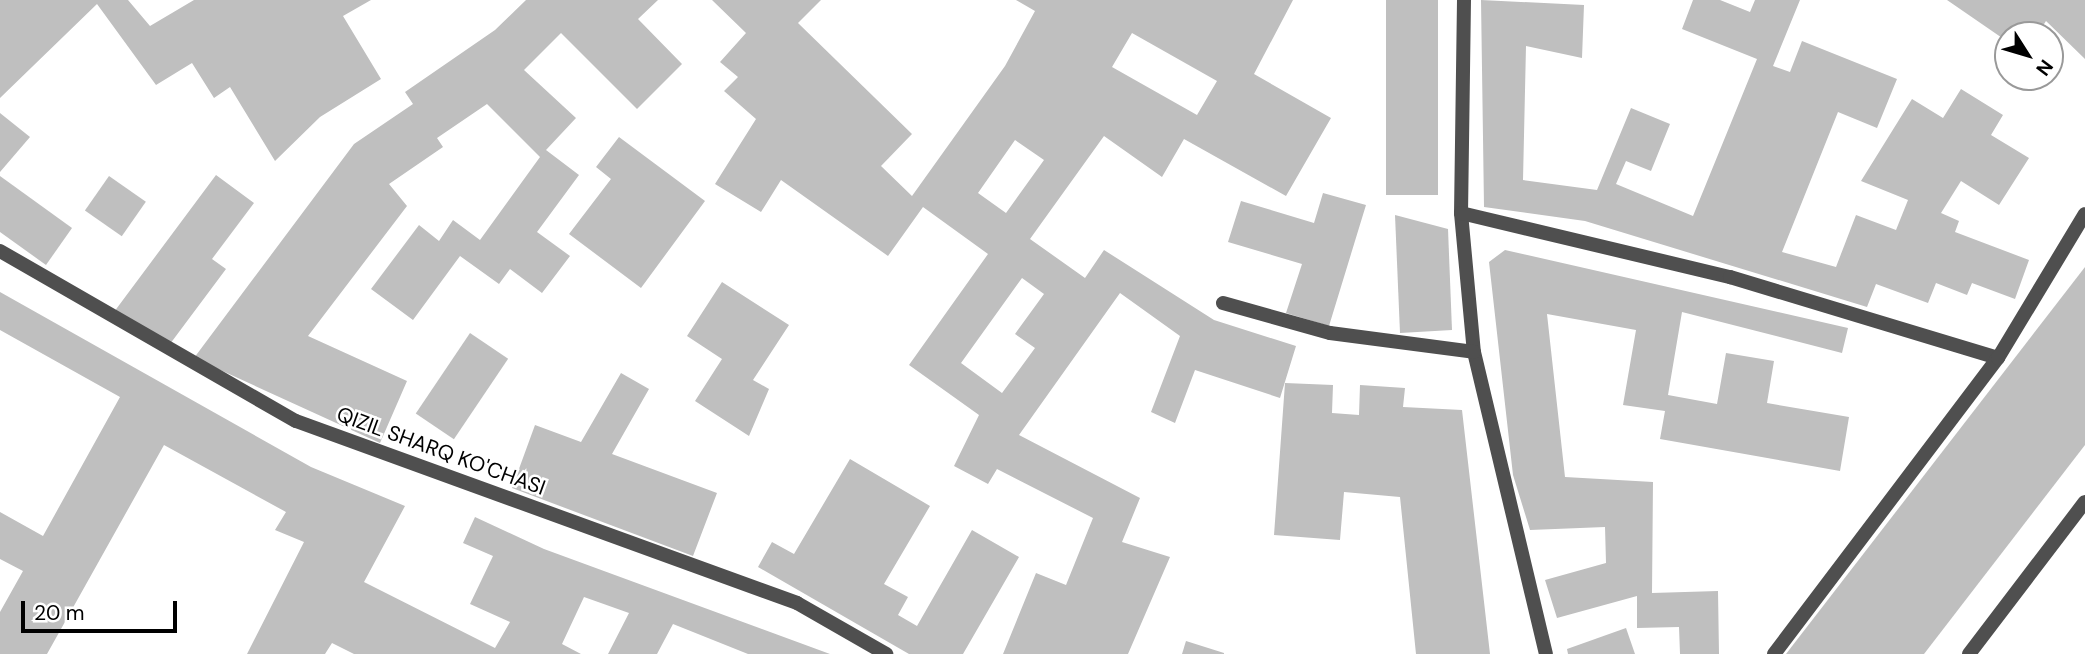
<!DOCTYPE html>
<html>
<head>
<meta charset="utf-8">
<style>
	body { margin:0 }
	#map { position:relative; width:2085px; height:654px; overflow:hidden; background:#fff; font-family:"DM Sans",sans-serif }
	div>[style] { position:absolute }
	[style*='--x'] { left:calc(var(--x)*1px); top:calc(var(--y)*1px); width:calc(var(--w)*1px); rotate:calc(var(--a)*1deg) }
	.building>* { inset:0; background:#bfbfbf; transform-origin:0 0 }
	.street>* { height:14px; margin:-7px; padding:0 7px; transform-origin:7px; border-radius:7px; background:#4f4f4f }
	span { translate:-50% -50%; white-space:nowrap; text-align:center; line-height:1.15; -webkit-text-stroke:5px #fff; paint-order:stroke }
	.street-label { font-size:21px; color:#000 }
	.north { position:absolute; left:1994px; top:21px; width:70px; height:70px; box-sizing:border-box; background:#fff; border:2px solid #999; border-radius:50%; rotate:127deg; font-size:19px; font-weight:700; line-height:28px; text-align:center; color:#000 }
	.north::after { content:''; display:block; margin:auto; width:24px; height:32px; background:#000; clip-path:polygon(50% 0,100% 100%,50% 72%,0 100%) }
	.scale { position:absolute; left:21px; top:601px; width:156px; height:32px; box-sizing:border-box; border:4px solid #000; border-top:0; padding-left:9px; font-size:21px; line-height:24px; white-space:nowrap; color:#000; -webkit-text-stroke:5px #fff; paint-order:stroke }
</style>
</head>
<body>
<div id="map">
	<div class="building">
		<div style="clip-path:polygon(0 0,128px 0,150px 26px,194px 0,371px 0,343px 16px,381px 79px,320px 117px,275px 161px,230px 87px,214px 98px,192px 63px,156px 85px,97px 4px,0 98px)"></div>
		<div style="clip-path:polygon(526px 0,658px 0,638px 19px,682px 64px,637px 109px,561px 33px,524px 70px,576px 118px,546px 150px,579px 175px,537px 232px,570px 256px,542px 293px,510px 269px,499px 284px,460px 256px,413px 320px,371px 289px,419px 225px,439px 241px,453px 220px,480px 240px,540px 157px,487px 104px,437px 138px,443px 147px,389px 184px,407px 206px,308px 336px,407px 381px,380px 443px,194px 358px,354px 144px,413px 104px,405px 92px,495px 30px)"></div>
		<div style="clip-path:polygon(evenodd,712px 0,821px 0,798px 23px,912px 134px,881px 166px,912px 196px,1005px 66px,1035px 11px,1016px 0,1293px 0,1254px 74px,1331px 118px,1286px 196px,1184px 139px,1162px 177px,1104px 136px,1030px 239px,1085px 278px,1104px 250px,1214px 320px,1296px 346px,1280px 398px,1195px 370px,1175px 423px,1151px 412px,1180px 336px,1120px 293px,1019px 435px,1140px 498px,1122px 542px,1170px 557px,1128px 654px,1003px 654px,1036px 573px,1066px 585px,1093px 518px,997px 469px,988px 484px,954px 466px,979px 415px,909px 365px,988px 254px,923px 207px,888px 256px,781px 180px,761px 212px,715px 184px,756px 119px,724px 91px,738px 77px,720px 62px,746px 33px,712px 0,1132px 33px,1217px 81px,1197px 115px,1112px 67px,1132px 33px,712px 0,1015px 140px,1044px 160px,1006px 213px,978px 193px,1015px 140px,712px 0,1022px 278px,1044px 294px,1015px 334px,1035px 348px,1002px 393px,961px 363px,1022px 278px)"></div>
		<div style="left:1386px;top:0;width:52px;height:195px"></div>
		<div style="clip-path:polygon(1481px 0,1584px 5px,1582px 58px,1526px 46px,1523px 180px,1597px 190px,1631px 108px,1670px 124px,1651px 171px,1626px 161px,1616px 184px,1693px 216px,1757px 59px,1682px 29px,1693px 0,1720px 0,1750px 12px,1755px 0,1800px 0,1773px 66px,1790px 72px,1802px 41px,1897px 79px,1877px 128px,1838px 112px,1782px 252px,1836px 267px,1856px 215px,1896px 230px,1908px 200px,1861px 181px,1912px 99px,1943px 118px,1961px 89px,2003px 115px,1991px 135px,2029px 158px,1999px 205px,1961px 181px,1941px 213px,1959px 221px,1955px 232px,2029px 260px,2015px 299px,1972px 283px,1967px 295px,1936px 283px,1928px 303px,1876px 284px,1867px 307px,1585px 221px,1484px 207px)"></div>
		<div style="clip-path:polygon(1947px 0,2085px 0,2085px 59px,2046px 21px,2037px 35px,2008px 35px,2008px 42px)"></div>
		<div style="clip-path:polygon(0 113px,30px 137px,0 172px)"></div>
		<div style="clip-path:polygon(619px 137px,705px 201px,641px 288px,569px 234px,611px 179px,596px 167px)"></div>
		<div style="clip-path:polygon(216px 175px,254px 203px,212px 259px,226px 269px,170px 344px,114px 312px)"></div>
		<div style="clip-path:polygon(0 176px,72px 228px,46px 265px,0 232px)"></div>
		<div style="left:109px;top:176px;width:45px;height:42px;rotate:35deg"></div>
		<div style="clip-path:polygon(1323px 193px,1366px 205px,1329px 326px,1286px 313px,1302px 264px,1228px 242px,1241px 201px,1314px 223px)"></div>
		<div style="clip-path:polygon(1395px 215px,1448px 229px,1452px 330px,1400px 333px)"></div>
		<div style="clip-path:polygon(1505px 250px,1848px 328px,1842px 353px,1682px 312px,1668px 395px,1717px 404px,1726px 353px,1774px 361px,1767px 403px,1849px 417px,1840px 471px,1660px 439px,1665px 411px,1623px 405px,1636px 330px,1547px 314px,1565px 477px,1653px 482px,1652px 593px,1718px 591px,1719px 654px,1680px 654px,1679px 627px,1637px 628px,1637px 596px,1557px 618px,1545px 580px,1606px 563px,1605px 527px,1530px 530px,1513px 475px,1489px 262px)"></div>
		<div style="clip-path:polygon(2085px 267px,2085px 445px,1924px 654px,1786px 654px)"></div>
		<div style="clip-path:polygon(722px 282px,789px 325px,753px 380px,769px 389px,749px 436px,695px 401px,722px 359px,687px 336px)"></div>
		<div style="clip-path:polygon(0 292px,311px 467px,405px 506px,364px 582px,495px 648px,510px 622px,470px 604px,493px 556px,463px 543px,475px 517px,544px 549px,830px 654px,748px 654px,673px 624px,657px 654px,608px 654px,629px 613px,584px 597px,562px 644px,581px 654px,354px 654px,332px 643px,325px 654px,247px 654px,304px 542px,275px 530px,286px 512px,164px 445px,47px 654px,0 654px,0 612px,23px 571px,0 559px,0 512px,43px 536px,120px 397px,0 330px)"></div>
		<div style="left:470px;top:333px;width:46px;height:97px;rotate:34deg"></div>
		<div style="clip-path:polygon(621px 373px,649px 389px,612px 454px,717px 493px,693px 556px,512px 488px,535px 425px,581px 442px)"></div>
		<div style="clip-path:polygon(1285px 383px,1333px 385px,1332px 413px,1359px 415px,1360px 385px,1405px 388px,1403px 407px,1462px 410px,1490px 654px,1416px 654px,1400px 497px,1344px 492px,1340px 540px,1274px 535px)"></div>
		<div style="clip-path:polygon(850px 459px,930px 506px,884px 584px,908px 597px,898px 615px,917px 626px,972px 530px,1019px 557px,963px 654px,909px 654px,758px 567px,772px 542px,794px 554px)"></div>
		<div style="clip-path:polygon(1626px 628px,1635px 654px,1568px 654px,1567px 649px)"></div>
		<div style="clip-path:polygon(1186px 641px,1224px 653px,1224px 654px,1182px 654px)"></div>
	</div>
	<div class="street">
		<div style="--x:1464;--y:0;--w:213;--a:90.8"></div>
		<div style="--x:1461;--y:213;--w:140;--a:84.7"></div>
		<div style="--x:1474;--y:352;--w:310;--a:76.6"></div>
		<div style="--x:1461;--y:213;--w:277;--a:13.4"></div>
		<div style="--x:1730;--y:277;--w:280;--a:16.8"></div>
		<div style="--x:0;--y:251;--w:341;--a:29.9"></div>
		<div style="--x:296;--y:421;--w:533;--a:19.96"></div>
		<div style="--x:797;--y:603;--w:103;--a:29.8"></div>
		<div style="--x:1223;--y:303;--w:111;--a:15.7"></div>
		<div style="--x:1330;--y:333;--w:145;--a:7.5"></div>
		<div style="--x:1774;--y:654;--w:371;--a:-52.9"></div>
		<div style="--x:1998;--y:358;--w:168;--a:-58.9"></div>
		<div style="--x:1969;--y:654;--w:191;--a:-52.7"></div>
	</div>
	<div class="street-label">
		<span style="left:441px;top:451px;rotate:20deg">QIZIL SHARQ KO'CHASI</span>
	</div>
	<div class="north">N</div>
	<div class="scale">20 m</div>
</div>
</body>
</html>
